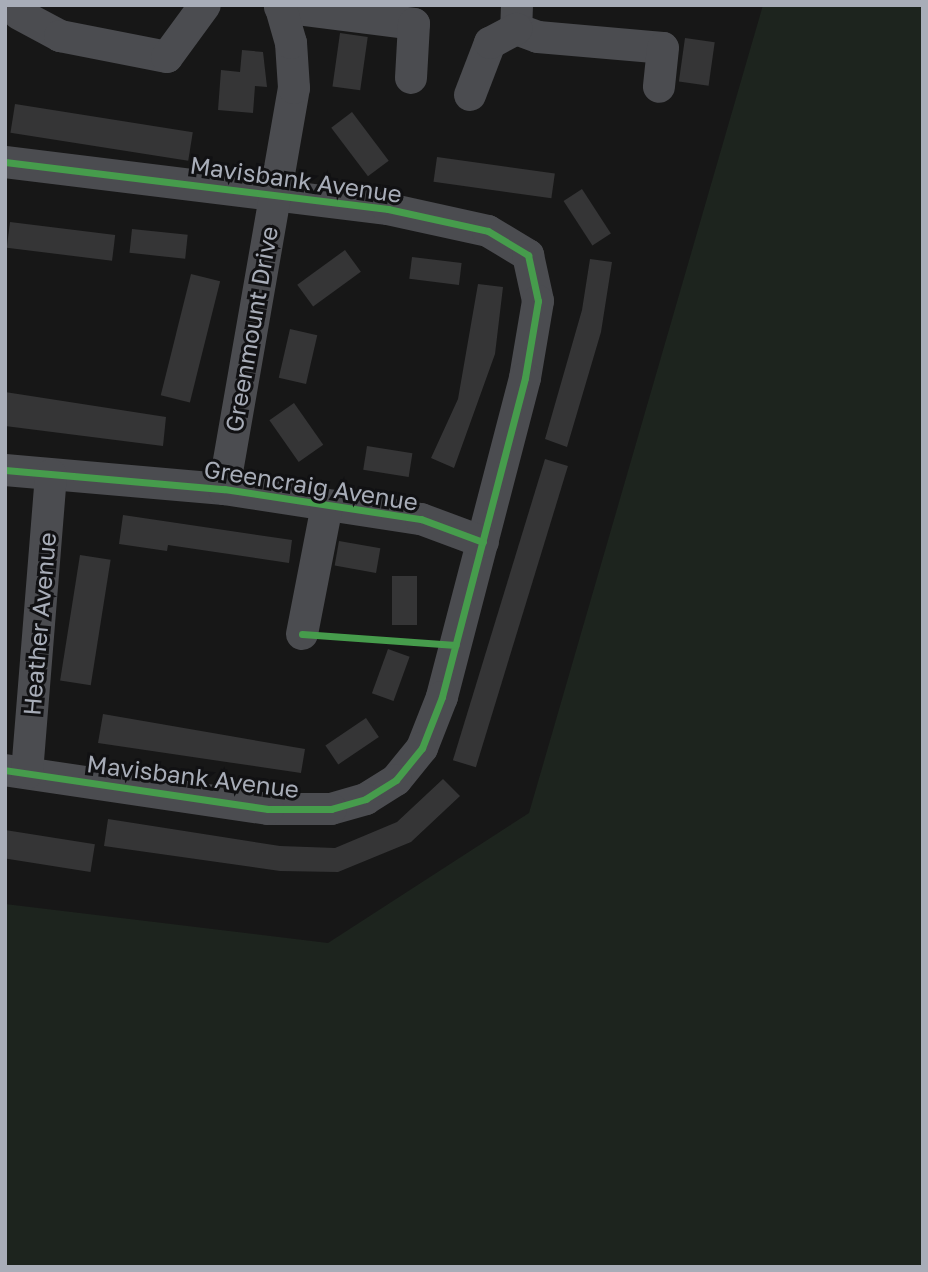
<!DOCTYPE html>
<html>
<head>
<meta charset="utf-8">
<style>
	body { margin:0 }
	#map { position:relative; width:928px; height:1272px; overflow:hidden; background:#171717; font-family:"Golos Text",sans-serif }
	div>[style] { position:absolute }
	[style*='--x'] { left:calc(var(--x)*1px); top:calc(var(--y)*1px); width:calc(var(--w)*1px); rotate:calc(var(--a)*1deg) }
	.green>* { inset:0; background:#1d241e }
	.building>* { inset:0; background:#353536; transform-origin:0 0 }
	.minor>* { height:32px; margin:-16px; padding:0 16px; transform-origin:16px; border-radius:16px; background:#4b4c50 }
	.cycleway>* { height:7px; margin:-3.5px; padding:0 3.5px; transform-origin:3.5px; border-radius:3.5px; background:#469c4c }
	span { translate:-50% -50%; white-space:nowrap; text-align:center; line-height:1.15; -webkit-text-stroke:6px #111113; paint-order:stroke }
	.street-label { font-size:24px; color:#a8adb8 }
	.frame { position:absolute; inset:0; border:7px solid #a8adb8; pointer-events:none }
</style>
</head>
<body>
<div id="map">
	<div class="green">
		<div style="clip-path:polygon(763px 5px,923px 5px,923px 1267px,5px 1267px,5px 904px,328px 943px,529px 813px)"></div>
	</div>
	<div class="building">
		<div style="left:340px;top:33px;width:28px;height:54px;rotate:8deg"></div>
		<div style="left:685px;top:38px;width:30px;height:44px;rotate:8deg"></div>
		<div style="clip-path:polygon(242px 50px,263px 52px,267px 87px,255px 86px,253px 113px,218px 110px,221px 70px,240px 72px)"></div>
		<div style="left:15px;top:104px;width:180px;height:29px;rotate:9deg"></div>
		<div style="left:352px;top:112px;width:61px;height:26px;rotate:53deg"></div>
		<div style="left:437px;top:157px;width:119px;height:25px;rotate:8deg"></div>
		<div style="left:582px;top:189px;width:53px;height:22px;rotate:57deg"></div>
		<div style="left:10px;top:222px;width:106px;height:26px;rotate:7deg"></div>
		<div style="left:132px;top:229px;width:56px;height:24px;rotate:6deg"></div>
		<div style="left:345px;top:250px;width:27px;height:59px;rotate:54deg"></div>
		<div style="left:412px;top:257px;width:50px;height:22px;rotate:7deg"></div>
		<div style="clip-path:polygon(590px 259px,612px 262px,601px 332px,567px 447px,545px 439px,582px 310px)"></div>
		<div style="left:191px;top:274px;width:30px;height:125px;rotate:14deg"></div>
		<div style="clip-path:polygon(478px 284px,503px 287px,495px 354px,454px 468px,431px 458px,458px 399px)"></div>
		<div style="left:290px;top:329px;width:28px;height:50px;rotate:13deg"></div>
		<div style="clip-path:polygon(5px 392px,166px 417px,163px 446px,5px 426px)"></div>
		<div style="left:294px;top:403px;width:51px;height:30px;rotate:55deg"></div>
		<div style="left:367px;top:446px;width:46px;height:24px;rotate:9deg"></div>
		<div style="left:545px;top:459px;width:24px;height:315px;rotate:17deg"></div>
		<div style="clip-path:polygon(123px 515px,292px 540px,289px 563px,168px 545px,167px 551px,119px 544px)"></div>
		<div style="left:339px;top:541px;width:42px;height:25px;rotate:10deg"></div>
		<div style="left:80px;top:555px;width:31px;height:127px;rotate:9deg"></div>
		<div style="left:392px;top:576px;width:25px;height:49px"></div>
		<div style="left:388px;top:649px;width:23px;height:47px;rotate:20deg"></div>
		<div style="clip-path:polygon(103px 714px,305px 749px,301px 773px,98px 743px)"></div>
		<div style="left:366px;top:718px;width:23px;height:49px;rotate:56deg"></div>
		<div style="clip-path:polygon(443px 779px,460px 796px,411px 842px,338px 872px,280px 871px,104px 846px,108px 819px,280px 846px,335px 848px,397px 822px)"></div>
		<div style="left:5px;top:830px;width:91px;height:28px;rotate:9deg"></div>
	</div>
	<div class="minor">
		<div style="--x:517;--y:5;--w:24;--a:92"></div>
		<div style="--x:516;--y:29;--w:23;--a:20"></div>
		<div style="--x:538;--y:37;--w:125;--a:5"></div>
		<div style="--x:663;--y:48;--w:39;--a:96"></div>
		<div style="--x:280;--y:7;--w:135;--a:7.2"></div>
		<div style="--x:414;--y:24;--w:54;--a:93.2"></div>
		<div style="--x:19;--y:14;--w:47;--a:28.2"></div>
		<div style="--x:60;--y:36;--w:109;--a:11.1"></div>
		<div style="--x:167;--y:57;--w:64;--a:-53.8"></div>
		<div style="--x:470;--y:95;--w:56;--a:-69"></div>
		<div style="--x:490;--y:43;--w:30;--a:-28"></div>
		<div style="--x:5;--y:162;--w:386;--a:7"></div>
		<div style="--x:388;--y:209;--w:102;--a:12.4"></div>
		<div style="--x:488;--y:231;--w:47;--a:31"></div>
		<div style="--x:528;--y:255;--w:47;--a:77.7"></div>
		<div style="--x:538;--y:301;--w:78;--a:99.6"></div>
		<div style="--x:525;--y:378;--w:330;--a:104.6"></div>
		<div style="--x:442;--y:697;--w:55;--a:111.4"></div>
		<div style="--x:422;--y:748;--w:41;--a:129.1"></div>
		<div style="--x:396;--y:780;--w:36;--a:148"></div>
		<div style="--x:366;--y:799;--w:36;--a:164"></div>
		<div style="--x:331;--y:809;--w:63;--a:180"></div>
		<div style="--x:268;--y:809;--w:266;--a:-171.6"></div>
		<div style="--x:5;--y:470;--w:220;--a:5"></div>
		<div style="--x:224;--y:489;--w:199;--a:8.7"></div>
		<div style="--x:421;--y:519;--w:66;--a:20.4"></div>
		<div style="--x:224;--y:489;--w:407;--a:-80.1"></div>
		<div style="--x:294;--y:88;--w:45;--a:-93.8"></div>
		<div style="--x:291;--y:43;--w:40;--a:-106"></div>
		<div style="--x:302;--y:634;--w:131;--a:-79"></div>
		<div style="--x:27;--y:773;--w:299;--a:-85.4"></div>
	</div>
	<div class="cycleway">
		<div style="--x:5;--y:162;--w:386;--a:7"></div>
		<div style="--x:388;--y:209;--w:102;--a:12.4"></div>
		<div style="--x:488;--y:231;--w:47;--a:31"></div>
		<div style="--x:528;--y:255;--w:47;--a:77.7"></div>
		<div style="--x:538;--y:301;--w:78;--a:99.6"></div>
		<div style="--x:525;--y:378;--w:330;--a:104.6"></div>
		<div style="--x:442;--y:697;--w:55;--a:111.4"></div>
		<div style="--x:422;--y:748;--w:41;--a:129.1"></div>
		<div style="--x:396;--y:780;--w:36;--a:148"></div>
		<div style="--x:366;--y:799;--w:36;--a:164"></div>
		<div style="--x:331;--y:809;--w:63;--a:180"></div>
		<div style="--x:268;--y:809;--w:266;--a:-171.6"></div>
		<div style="--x:5;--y:470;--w:220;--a:5"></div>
		<div style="--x:224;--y:489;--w:199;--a:8.7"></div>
		<div style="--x:421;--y:519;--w:66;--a:20.4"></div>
		<div style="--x:302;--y:634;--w:154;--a:4.1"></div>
	</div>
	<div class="street-label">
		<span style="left:296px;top:179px;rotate:8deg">Mavisbank Avenue</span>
		<span style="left:251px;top:329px;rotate:-80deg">Greenmount Drive</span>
		<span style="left:311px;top:485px;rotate:9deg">Greencraig Avenue</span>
		<span style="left:39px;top:624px;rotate:-85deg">Heather Avenue</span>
		<span style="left:193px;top:776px;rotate:7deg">Mavisbank Avenue</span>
	</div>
	<div class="frame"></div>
</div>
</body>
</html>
